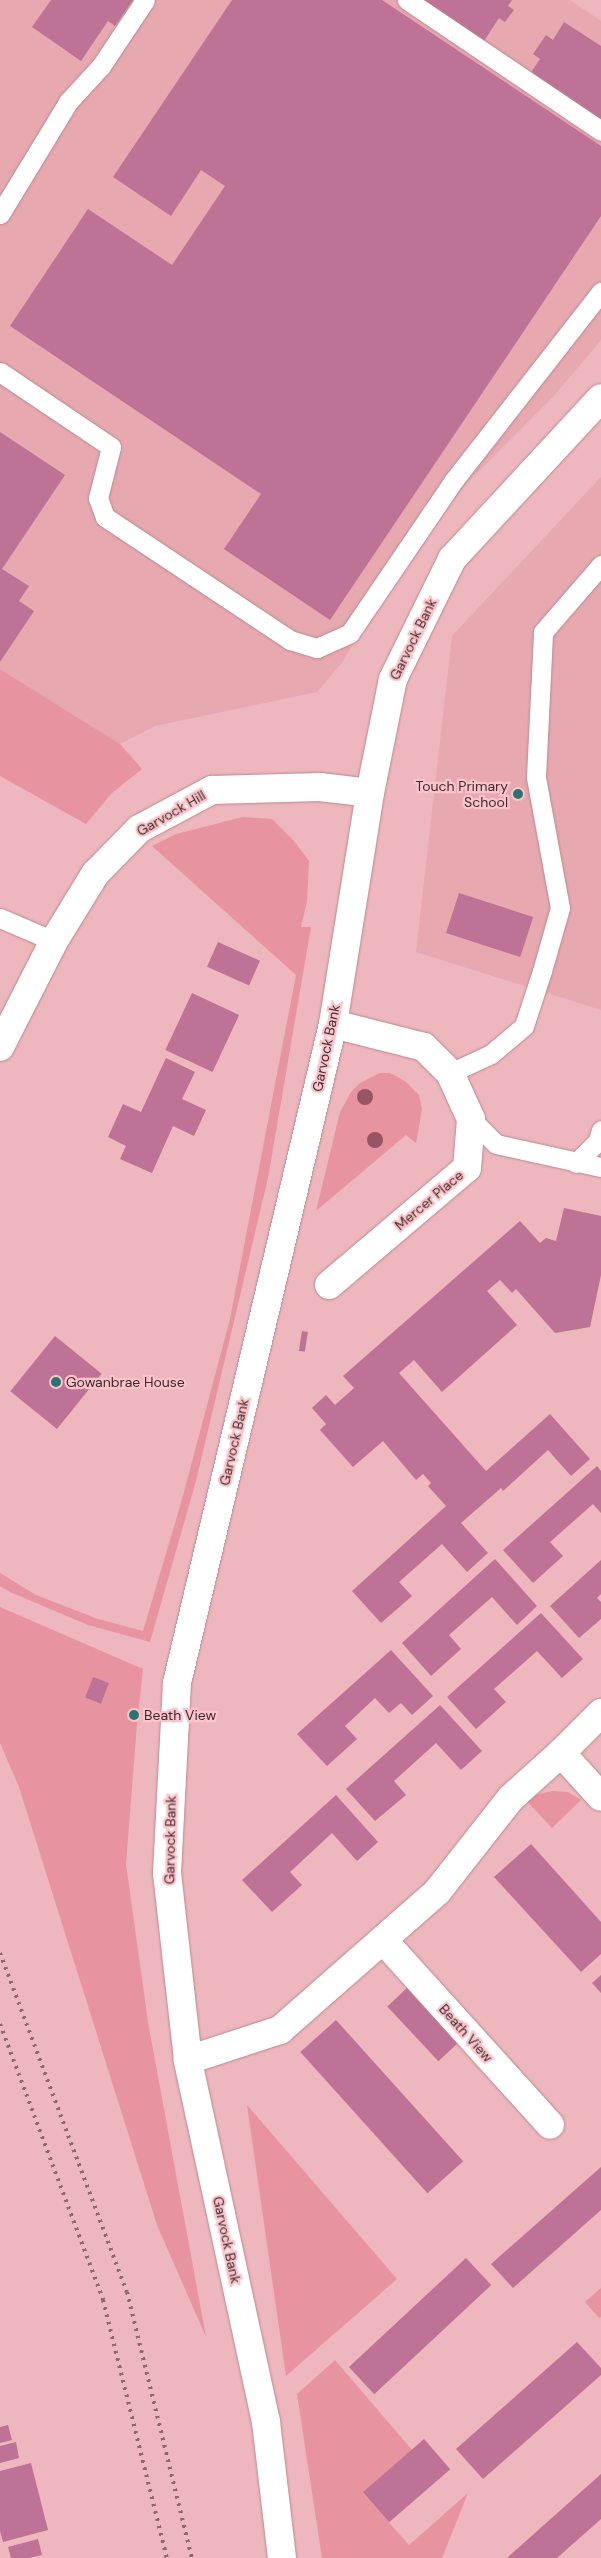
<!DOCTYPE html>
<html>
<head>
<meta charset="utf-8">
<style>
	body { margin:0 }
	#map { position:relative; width:601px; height:2558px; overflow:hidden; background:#eeb6bd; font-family:"DM Sans",sans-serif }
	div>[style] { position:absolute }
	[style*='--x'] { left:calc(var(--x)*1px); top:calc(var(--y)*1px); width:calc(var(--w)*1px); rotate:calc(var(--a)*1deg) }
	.built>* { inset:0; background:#e7a8b0 }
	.green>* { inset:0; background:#e794a0 }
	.building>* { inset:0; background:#bd7296; transform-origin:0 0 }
	.roads { filter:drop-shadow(0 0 1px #bc888f) drop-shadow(0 0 1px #bc888f) }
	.service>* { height:19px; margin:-9.5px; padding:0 9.5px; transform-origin:9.5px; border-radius:9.5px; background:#fff }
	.minor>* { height:28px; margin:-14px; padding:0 14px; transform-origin:14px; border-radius:14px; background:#fff }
	.tertiary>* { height:28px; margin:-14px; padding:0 14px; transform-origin:14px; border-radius:14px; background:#fff }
	.rail>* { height:4px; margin-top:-2px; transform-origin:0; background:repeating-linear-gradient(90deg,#8c686c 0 2.5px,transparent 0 7.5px) }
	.trees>* { width:16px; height:16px; margin:-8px; border-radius:50%; background:#985464 }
	.dots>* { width:14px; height:14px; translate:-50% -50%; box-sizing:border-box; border:2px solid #fbc3ca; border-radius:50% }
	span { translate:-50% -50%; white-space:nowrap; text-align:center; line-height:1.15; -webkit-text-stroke:4.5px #fbc3ca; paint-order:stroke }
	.street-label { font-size:14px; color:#402a2d }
	.poi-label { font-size:14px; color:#402a2d }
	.right { translate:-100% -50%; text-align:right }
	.left { translate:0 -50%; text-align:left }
</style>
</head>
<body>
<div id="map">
	<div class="built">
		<div style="clip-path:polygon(0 0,570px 0,601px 21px,601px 340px,552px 398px,471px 479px,410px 552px,341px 664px,317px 692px,155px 726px,120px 744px,0 669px)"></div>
		<div style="clip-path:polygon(601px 477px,601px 1010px,416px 952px,452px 636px)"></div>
	</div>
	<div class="green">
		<div style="clip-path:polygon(0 669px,120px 744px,142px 769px,112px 793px,86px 824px,0 776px)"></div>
		<div style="clip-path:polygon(243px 817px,272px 819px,294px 841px,309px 861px,307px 901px,301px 927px,311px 927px,268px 1178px,196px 1481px,150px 1642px,88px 1625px,10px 1592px,0 1586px,0 1573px,36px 1595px,98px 1619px,143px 1631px,181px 1503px,230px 1319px,296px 975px,152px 846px,176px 834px)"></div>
		<div style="clip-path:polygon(380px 1073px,390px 1073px,405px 1081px,419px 1095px,422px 1109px,416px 1143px,406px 1135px,316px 1211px,340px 1112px,351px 1092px,360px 1083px)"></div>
		<div style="clip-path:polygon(0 1607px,143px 1669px,137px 1724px,126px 1864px,148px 2022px,206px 2337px,157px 2225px,19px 1787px,0 1743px)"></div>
		<div style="clip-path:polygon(552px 1791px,568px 1792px,581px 1800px,552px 1828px,524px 1798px)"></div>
		<div style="clip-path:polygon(247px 2105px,397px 2279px,286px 2376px)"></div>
		<div style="clip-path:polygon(601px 2288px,601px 2317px,599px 2318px,585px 2302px)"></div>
		<div style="clip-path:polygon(335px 2360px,412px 2450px,363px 2493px,409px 2545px,468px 2493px,442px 2558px,322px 2558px,297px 2394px)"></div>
	</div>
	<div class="building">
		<div style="clip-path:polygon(51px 0,133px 0,115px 26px,108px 21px,81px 61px,32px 27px)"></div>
		<div style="clip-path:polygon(232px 0,382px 0,601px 146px,601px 216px,330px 620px,224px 549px,261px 494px,10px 326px,88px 209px,172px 265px,225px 186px,201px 170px,171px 216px,113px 177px)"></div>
		<div style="clip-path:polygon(423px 0,512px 0,508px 6px,514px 10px,505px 22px,499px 18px,484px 41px)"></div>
		<div style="clip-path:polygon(564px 22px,601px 46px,601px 120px,530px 74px,540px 59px,533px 54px,546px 35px,553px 40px)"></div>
		<div style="clip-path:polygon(0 432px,65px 475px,2px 569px,29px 586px,19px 601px,34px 611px,0 662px)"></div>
		<div style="left:459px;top:893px;width:78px;height:42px;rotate:18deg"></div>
		<div style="left:218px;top:942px;width:46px;height:27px;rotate:24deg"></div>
		<div style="left:192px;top:993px;width:52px;height:63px;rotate:25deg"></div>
		<div style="clip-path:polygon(166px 1058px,195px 1072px,182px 1099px,206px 1110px,194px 1136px,173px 1126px,152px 1173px,120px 1159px,126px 1146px,108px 1137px,123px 1104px,141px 1112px)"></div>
		<div style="clip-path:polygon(564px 1208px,601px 1216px,601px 1275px,590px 1327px,555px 1333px,516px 1289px,512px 1293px,500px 1280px,487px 1291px,517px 1325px,442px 1392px,414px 1360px,399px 1373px,486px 1471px,550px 1414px,590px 1459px,571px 1476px,548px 1450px,503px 1491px,501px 1488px,461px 1523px,488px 1553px,467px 1572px,442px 1544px,399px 1582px,412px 1596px,381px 1623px,352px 1591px,446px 1506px,428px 1486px,431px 1483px,423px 1474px,416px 1480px,383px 1441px,353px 1467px,320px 1430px,326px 1424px,312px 1408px,326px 1395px,335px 1405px,354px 1388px,343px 1376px,520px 1221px,540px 1243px,546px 1238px,556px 1241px)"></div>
		<div style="left:302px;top:1331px;width:6px;height:20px;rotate:9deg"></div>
		<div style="left:55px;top:1336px;width:60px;height:71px;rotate:39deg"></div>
		<div style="clip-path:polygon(597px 1466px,601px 1471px,601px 1513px,593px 1504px,550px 1542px,563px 1556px,533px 1583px,503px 1550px)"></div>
		<div style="clip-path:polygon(495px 1559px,537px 1606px,517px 1625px,492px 1597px,449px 1635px,461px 1649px,431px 1676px,402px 1643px)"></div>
		<div style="clip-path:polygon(601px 1560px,601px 1594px,597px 1598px,601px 1602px,601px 1619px,579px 1638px,550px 1606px)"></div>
		<div style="clip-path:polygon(541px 1613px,583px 1659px,562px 1678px,537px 1651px,494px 1689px,506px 1702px,476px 1729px,447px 1697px)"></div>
		<div style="clip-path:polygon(391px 1650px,433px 1696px,412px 1715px,401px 1703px,389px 1713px,375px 1698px,345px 1726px,357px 1739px,327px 1766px,297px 1734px)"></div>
		<div style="left:93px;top:1677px;width:17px;height:22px;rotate:21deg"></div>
		<div style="clip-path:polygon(440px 1705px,482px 1751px,461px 1770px,436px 1743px,394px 1781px,406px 1795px,375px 1821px,346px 1789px)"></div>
		<div style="clip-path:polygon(336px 1795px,378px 1842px,357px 1861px,332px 1833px,290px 1872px,302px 1885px,272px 1912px,242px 1880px)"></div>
		<div style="clip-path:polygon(531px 1844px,601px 1922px,601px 1954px,581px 1972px,494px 1877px)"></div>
		<div style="clip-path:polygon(601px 1975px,601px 1993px,592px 1983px)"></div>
		<div style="left:407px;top:1988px;width:75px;height:27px;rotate:47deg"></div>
		<div style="left:336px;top:2020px;width:190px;height:48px;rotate:48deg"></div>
		<div style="clip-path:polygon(601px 2167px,601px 2210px,513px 2288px,491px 2264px)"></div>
		<div style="left:466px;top:2258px;width:37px;height:160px;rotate:47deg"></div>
		<div style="clip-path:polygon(577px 2342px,601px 2368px,601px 2375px,483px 2479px,456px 2449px)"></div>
		<div style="clip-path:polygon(8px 2425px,12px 2440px,0 2443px,0 2427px)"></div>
		<div style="left:424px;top:2439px;width:40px;height:81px;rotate:49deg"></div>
		<div style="clip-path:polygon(16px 2442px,19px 2458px,0 2463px,0 2446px)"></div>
		<div style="clip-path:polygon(31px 2463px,48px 2530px,3px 2542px,0 2531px,0 2471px)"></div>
		<div style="clip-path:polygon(601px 2474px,601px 2519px,557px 2558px,507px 2558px)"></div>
		<div style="clip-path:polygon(38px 2539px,42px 2555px,29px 2558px,11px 2558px,8px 2547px)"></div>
	</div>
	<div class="roads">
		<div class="service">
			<div style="--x:407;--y:0;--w:234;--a:34"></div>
			<div style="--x:0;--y:214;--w:131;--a:-58.7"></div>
			<div style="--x:68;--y:102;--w:49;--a:-47.5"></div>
			<div style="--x:101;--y:66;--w:79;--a:-56.3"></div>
			<div style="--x:0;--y:372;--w:134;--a:34"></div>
			<div style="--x:111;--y:447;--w:53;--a:104.3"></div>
			<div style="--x:98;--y:498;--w:20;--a:70"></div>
			<div style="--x:105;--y:517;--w:222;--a:33.6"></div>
			<div style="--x:290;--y:640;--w:28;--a:17"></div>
			<div style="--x:317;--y:648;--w:36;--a:-24"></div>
			<div style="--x:350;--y:633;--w:185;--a:-55.8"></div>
			<div style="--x:454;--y:480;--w:239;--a:-52"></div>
			<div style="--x:0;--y:918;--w:59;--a:23.1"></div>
			<div style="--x:450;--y:1073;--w:45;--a:-24.9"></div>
			<div style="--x:491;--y:1054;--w:43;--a:-40.3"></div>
			<div style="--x:524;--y:1026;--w:58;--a:-71.9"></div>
			<div style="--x:542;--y:971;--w:66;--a:-74.1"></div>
			<div style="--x:560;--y:908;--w:133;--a:-100.4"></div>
			<div style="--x:536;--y:777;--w:145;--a:-87.2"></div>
			<div style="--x:543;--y:632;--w:89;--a:-49.1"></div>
			<div style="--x:471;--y:1119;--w:35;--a:45"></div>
			<div style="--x:496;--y:1144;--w:107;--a:12.4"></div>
			<div style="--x:576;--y:1163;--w:31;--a:-45"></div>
			<div style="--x:598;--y:1141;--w:11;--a:-75"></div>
		</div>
		<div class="minor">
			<div style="--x:0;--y:1047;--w:119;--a:-63"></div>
			<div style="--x:54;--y:941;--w:79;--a:-58.5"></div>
			<div style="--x:95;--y:874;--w:63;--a:-45.6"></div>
			<div style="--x:139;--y:829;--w:83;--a:-28.1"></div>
			<div style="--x:212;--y:790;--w:108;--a:-1.6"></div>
			<div style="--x:320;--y:787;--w:50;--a:6.8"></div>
			<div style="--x:329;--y:1285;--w:181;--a:-40.3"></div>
			<div style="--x:467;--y:1168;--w:49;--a:-85.3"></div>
			<div style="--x:471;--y:1119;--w:51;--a:-114.5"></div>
			<div style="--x:450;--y:1073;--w:37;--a:-135"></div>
			<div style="--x:424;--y:1047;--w:94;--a:-165.8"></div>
			<div style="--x:561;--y:1753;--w:59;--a:47.7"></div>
			<div style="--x:383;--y:1940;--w:249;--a:47.9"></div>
			<div style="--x:188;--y:2060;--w:97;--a:-18.1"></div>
			<div style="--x:280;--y:2030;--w:209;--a:-41.3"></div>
			<div style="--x:437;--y:1892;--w:120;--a:-51.8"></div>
			<div style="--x:511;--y:1798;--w:67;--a:-42"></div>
			<div style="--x:561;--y:1753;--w:57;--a:-45"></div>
		</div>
		<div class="tertiary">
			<div style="--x:282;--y:2558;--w:137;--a:-96.7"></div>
			<div style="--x:266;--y:2422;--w:370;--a:-102.2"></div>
			<div style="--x:188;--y:2060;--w:188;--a:-96.4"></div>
			<div style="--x:167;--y:1873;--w:190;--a:-87"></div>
			<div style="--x:177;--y:1683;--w:677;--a:-76.68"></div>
			<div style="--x:333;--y:1024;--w:234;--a:-80.9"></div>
			<div style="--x:370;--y:793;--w:116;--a:-78.6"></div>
			<div style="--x:393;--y:679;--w:134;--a:-63.8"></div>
			<div style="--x:452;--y:559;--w:219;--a:-47.2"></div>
		</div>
	</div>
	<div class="rail">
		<div style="--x:0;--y:1953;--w:362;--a:69.5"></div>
		<div style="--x:127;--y:2292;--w:274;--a:76.3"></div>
		<div style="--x:0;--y:2024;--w:295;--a:69.5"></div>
		<div style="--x:103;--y:2300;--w:266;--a:76.1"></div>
	</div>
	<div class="trees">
		<div style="left:365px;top:1097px"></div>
		<div style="left:375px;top:1140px"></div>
	</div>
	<div class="dots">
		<div style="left:518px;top:794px;background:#2a7370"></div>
		<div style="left:56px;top:1382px;background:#2a7370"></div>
		<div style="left:134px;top:1715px;background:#2a7370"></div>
	</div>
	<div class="street-label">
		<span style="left:413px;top:639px;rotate:-64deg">Garvock Bank</span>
		<span style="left:171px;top:813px;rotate:-30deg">Garvock Hill</span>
		<span style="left:326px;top:1048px;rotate:-78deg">Garvock Bank</span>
		<span style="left:429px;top:1200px;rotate:-40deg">Mercer Place</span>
		<span style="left:234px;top:1442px;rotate:-77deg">Garvock Bank</span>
		<span style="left:170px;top:1840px;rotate:-89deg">Garvock Bank</span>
		<span style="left:466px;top:2033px;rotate:48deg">Beath View</span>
		<span style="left:227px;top:2240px;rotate:78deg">Garvock Bank</span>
	</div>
	<div class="poi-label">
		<span class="right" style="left:508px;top:794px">Touch Primary<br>School</span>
		<span class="left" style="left:66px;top:1382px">Gowanbrae House</span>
		<span class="left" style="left:144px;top:1715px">Beath View</span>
	</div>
</div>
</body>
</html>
